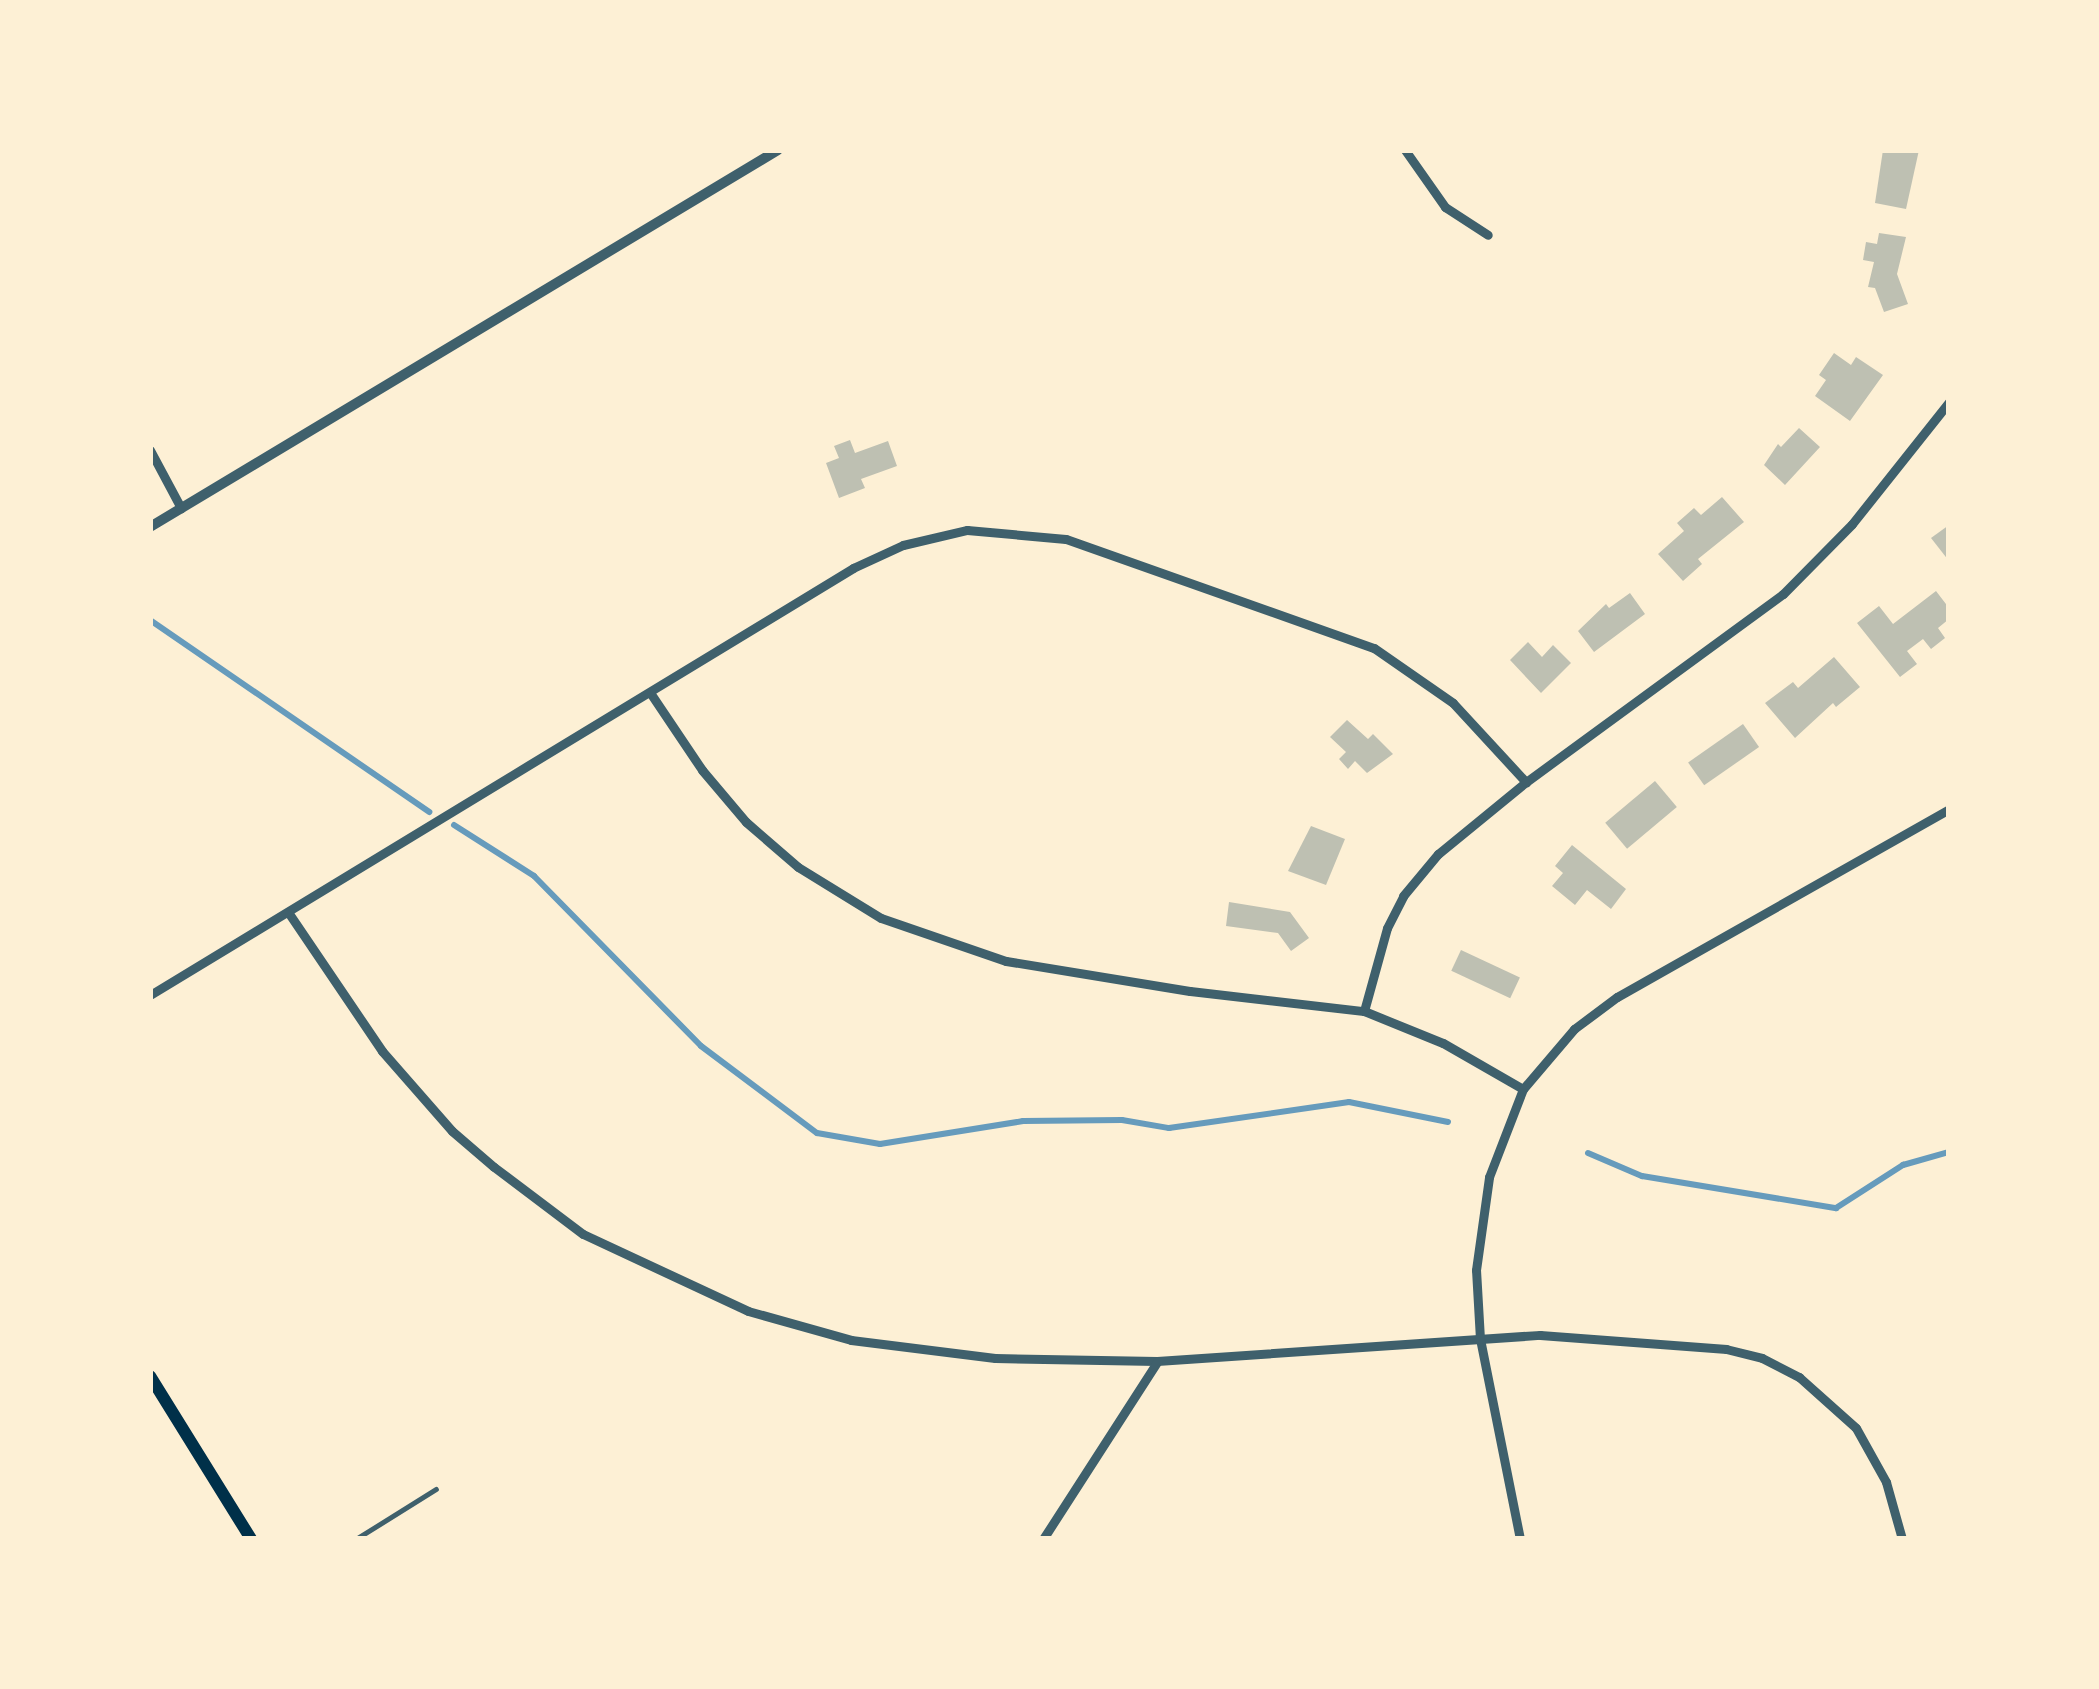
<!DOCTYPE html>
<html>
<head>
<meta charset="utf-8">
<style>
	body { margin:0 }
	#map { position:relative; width:2099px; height:1689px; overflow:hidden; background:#fdf0d5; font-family:"Asap Condensed",sans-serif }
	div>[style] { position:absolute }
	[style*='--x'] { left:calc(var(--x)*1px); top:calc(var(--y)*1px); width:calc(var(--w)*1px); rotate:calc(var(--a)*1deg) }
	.stream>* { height:6px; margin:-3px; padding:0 3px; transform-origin:3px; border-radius:3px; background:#669bbc }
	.building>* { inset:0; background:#bec0b2; transform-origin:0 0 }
	.service>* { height:4.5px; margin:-2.25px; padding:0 2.25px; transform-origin:2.25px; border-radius:2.25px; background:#3f606c }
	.minor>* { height:9px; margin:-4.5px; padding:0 4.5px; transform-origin:4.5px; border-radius:4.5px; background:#3f606c }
	.tertiary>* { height:10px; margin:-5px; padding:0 5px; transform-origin:5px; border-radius:5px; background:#3f606c }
	.secondary>* { height:12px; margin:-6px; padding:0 6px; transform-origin:6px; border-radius:6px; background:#003049 }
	span { translate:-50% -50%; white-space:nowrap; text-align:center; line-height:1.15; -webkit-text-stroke:12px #fdf0d5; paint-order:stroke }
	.frame { position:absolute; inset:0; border:153px solid #fdf0d5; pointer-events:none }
</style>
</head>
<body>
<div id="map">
	<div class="stream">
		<div style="--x:150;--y:620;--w:339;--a:34.5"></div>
		<div style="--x:454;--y:825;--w:95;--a:32.5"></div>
		<div style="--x:534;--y:876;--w:238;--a:45.5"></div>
		<div style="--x:701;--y:1046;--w:145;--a:36.9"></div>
		<div style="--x:817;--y:1133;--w:64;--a:9.9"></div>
		<div style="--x:880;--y:1144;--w:145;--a:-9.1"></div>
		<div style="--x:1023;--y:1121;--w:99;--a:-0.6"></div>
		<div style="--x:1122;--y:1120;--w:48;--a:9.7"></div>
		<div style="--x:1169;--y:1128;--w:182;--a:-8.2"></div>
		<div style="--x:1349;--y:1102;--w:101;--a:11.4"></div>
		<div style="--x:1588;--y:1153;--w:59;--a:23.1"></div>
		<div style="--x:1642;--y:1176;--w:197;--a:9.4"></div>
		<div style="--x:1836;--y:1208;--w:80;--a:-32.7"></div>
		<div style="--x:1903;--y:1165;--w:48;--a:-15.8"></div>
	</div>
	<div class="building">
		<div style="clip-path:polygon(1883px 150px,1919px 150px,1906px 209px,1875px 203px)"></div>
		<div style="clip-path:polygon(1879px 233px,1906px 237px,1897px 274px,1908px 304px,1884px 312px,1875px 288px,1868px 287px,1874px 262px,1863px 260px,1866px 242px,1877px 244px)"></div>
		<div style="clip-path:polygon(1834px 353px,1851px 365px,1856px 357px,1883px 375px,1850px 421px,1815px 396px,1826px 380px,1819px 375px)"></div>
		<div style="clip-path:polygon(1799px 428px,1820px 447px,1785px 485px,1764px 465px,1778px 444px,1781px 447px)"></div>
		<div style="clip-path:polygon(850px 440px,855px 453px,888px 441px,897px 466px,861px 479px,865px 488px,839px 498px,826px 463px,839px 458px,834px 446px)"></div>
		<div style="clip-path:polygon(1722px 497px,1744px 522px,1698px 559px,1702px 564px,1683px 581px,1658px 554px,1684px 531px,1677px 523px,1694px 508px,1701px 515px)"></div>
		<div style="clip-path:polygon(1949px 525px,1949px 561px,1931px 538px)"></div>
		<div style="clip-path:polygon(1936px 591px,1949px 608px,1949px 619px,1938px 628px,1945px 638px,1931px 649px,1923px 639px,1907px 651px,1917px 664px,1900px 677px,1857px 623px,1879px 606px,1893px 624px)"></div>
		<div style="clip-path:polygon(1630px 593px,1645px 614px,1594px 652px,1578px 631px,1606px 604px,1609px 608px)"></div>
		<div style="clip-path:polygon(1528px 642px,1542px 657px,1553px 645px,1571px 663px,1541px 693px,1510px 660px)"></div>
		<div style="clip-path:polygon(1834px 657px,1860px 687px,1836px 707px,1833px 703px,1795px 738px,1765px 703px,1793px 682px,1798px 688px)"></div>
		<div style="clip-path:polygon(1347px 720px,1368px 739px,1373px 734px,1393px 754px,1367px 773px,1355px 761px,1348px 769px,1339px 759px,1346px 752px,1330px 737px)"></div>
		<div style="left:1743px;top:724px;width:28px;height:67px;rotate:55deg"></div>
		<div style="left:1655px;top:781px;width:34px;height:65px;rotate:50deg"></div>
		<div style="clip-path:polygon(1311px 826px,1345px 839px,1326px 885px,1288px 871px)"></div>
		<div style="clip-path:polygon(1572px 845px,1626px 889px,1611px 909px,1587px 890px,1575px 905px,1552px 886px,1563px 873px,1555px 866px)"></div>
		<div style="clip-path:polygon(1229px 902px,1290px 912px,1309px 938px,1291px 951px,1278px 933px,1226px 926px)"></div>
		<div style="left:1461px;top:950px;width:65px;height:23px;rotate:25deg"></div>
	</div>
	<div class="service">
		<div style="--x:356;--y:1539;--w:94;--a:-32"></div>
	</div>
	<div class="minor">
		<div style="--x:1405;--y:150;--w:70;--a:54.9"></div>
		<div style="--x:1445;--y:207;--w:51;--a:33.1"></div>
		<div style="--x:150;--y:450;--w:66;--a:61.9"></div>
		<div style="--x:651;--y:694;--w:92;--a:56.1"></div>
		<div style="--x:702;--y:770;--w:68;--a:49.8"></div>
		<div style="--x:746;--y:822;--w:69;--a:40.9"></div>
		<div style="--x:798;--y:867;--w:97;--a:31.6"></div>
		<div style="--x:881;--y:918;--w:132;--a:19"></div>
		<div style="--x:1006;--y:961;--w:186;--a:9.3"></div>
		<div style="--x:1190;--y:991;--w:175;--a:6.6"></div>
		<div style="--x:1364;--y:1011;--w:85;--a:22.1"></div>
		<div style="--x:1443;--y:1043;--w:92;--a:29.9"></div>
		<div style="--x:288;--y:912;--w:168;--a:55.9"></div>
		<div style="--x:382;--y:1051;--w:106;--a:48.8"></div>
		<div style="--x:452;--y:1131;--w:55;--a:40.6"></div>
		<div style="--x:494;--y:1167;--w:111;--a:37"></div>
		<div style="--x:583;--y:1234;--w:182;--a:25"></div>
		<div style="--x:748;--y:1311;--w:107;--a:15.7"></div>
		<div style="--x:851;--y:1340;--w:145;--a:7.1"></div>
		<div style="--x:995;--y:1358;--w:162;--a:1.1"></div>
		<div style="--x:1157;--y:1361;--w:384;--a:-3.9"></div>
		<div style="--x:1540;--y:1335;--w:187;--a:4.3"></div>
		<div style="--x:1726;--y:1349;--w:37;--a:14"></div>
		<div style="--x:1762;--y:1358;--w:42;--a:27.2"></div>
		<div style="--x:1799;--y:1377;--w:76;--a:41.8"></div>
		<div style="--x:1856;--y:1428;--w:62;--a:60.9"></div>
		<div style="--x:1886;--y:1482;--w:59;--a:74.3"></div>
		<div style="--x:150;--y:995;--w:823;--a:-31.27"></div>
		<div style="--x:853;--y:568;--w:55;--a:-24.7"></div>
		<div style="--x:903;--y:545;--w:66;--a:-13.2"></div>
		<div style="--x:967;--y:530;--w:99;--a:5.2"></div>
		<div style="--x:1066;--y:539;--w:327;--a:19.5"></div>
		<div style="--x:1374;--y:648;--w:96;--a:34.8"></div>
		<div style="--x:1453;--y:703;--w:108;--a:47.3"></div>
		<div style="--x:1364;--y:1011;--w:86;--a:-74.5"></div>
		<div style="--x:1387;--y:928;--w:36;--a:-63"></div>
		<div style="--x:1403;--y:896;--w:55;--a:-50.2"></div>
		<div style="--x:1438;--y:854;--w:114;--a:-39.3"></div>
		<div style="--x:1526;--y:782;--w:318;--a:-36.2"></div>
		<div style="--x:1783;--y:594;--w:98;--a:-45.4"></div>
		<div style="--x:1852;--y:524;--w:156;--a:-51.5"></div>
		<div style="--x:1043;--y:1539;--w:211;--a:-57.2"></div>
		<div style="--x:1520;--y:1539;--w:204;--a:-101.3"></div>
		<div style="--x:1480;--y:1339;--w:69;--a:-93.3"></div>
		<div style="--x:1476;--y:1270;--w:94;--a:-82"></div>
		<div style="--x:1489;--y:1177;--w:94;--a:-68.9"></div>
		<div style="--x:1523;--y:1089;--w:79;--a:-49.6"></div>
		<div style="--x:1574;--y:1029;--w:54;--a:-36.7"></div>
		<div style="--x:1617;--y:997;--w:382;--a:-29.5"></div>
	</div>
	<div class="tertiary">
		<div style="--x:150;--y:527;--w:732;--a:-30.98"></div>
	</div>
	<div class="secondary">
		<div style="--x:150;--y:1376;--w:192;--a:58.2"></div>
	</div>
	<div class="frame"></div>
</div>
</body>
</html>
